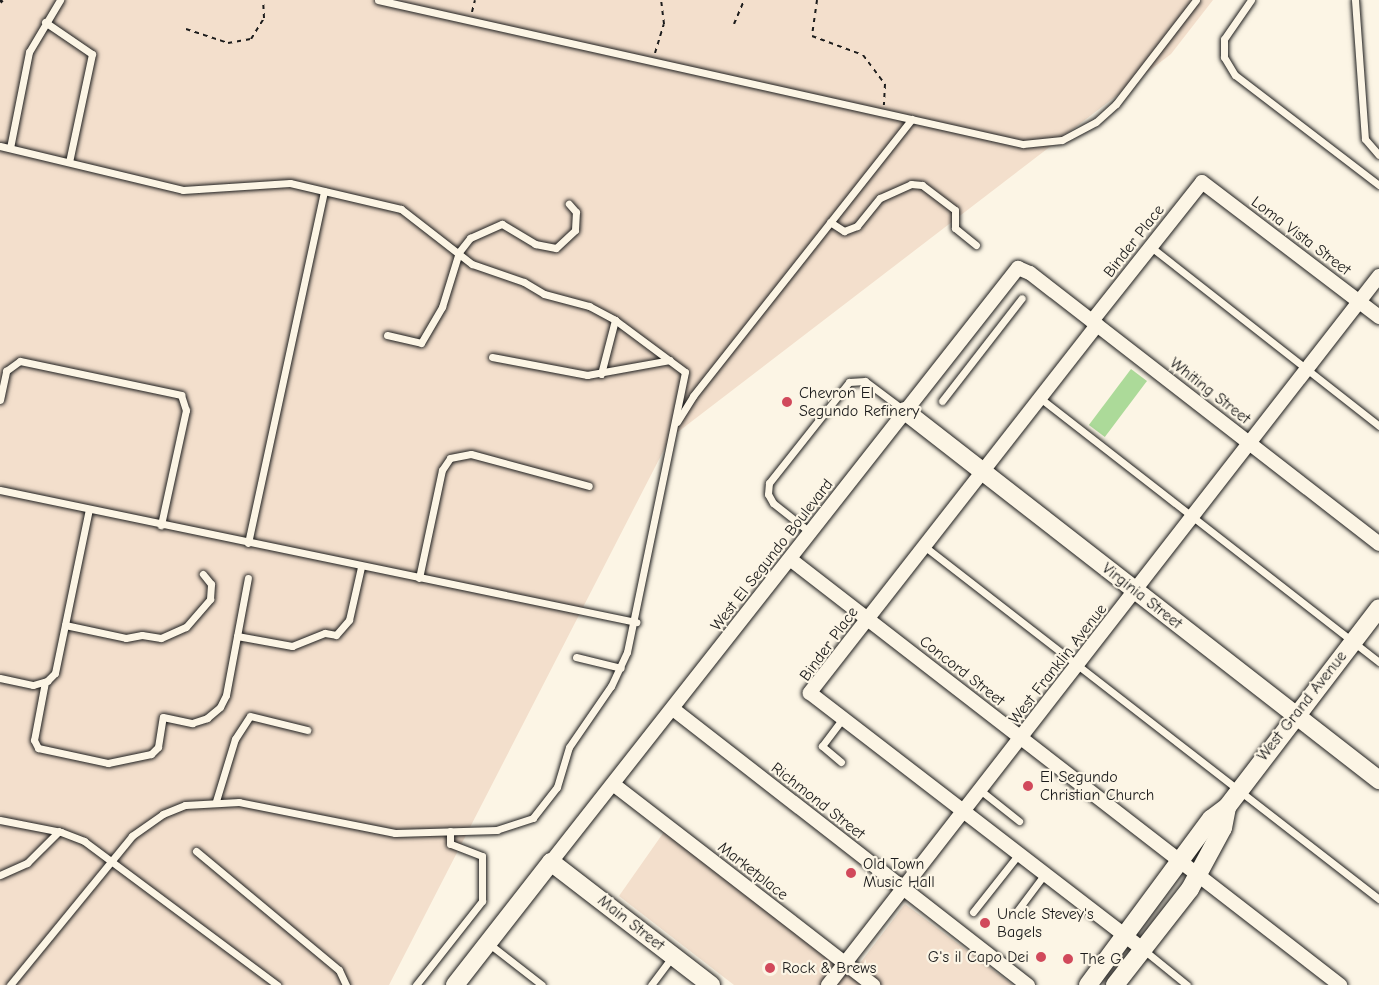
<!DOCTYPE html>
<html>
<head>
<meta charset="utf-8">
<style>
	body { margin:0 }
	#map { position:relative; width:1379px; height:985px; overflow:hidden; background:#fcf5e5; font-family:"Comic Neue",sans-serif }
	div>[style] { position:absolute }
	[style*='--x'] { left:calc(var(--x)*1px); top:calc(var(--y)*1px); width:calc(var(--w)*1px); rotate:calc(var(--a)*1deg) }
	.built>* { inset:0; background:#f3dfcc }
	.green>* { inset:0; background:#acda99; transform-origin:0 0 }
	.path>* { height:2px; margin-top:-1px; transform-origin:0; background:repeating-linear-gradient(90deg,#1c1c1c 0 4.5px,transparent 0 9px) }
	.roads { filter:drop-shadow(0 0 2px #1c1c1c) drop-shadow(0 0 2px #1c1c1c) }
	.lane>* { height:7px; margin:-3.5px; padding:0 3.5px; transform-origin:3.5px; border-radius:3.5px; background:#fcf5e5 }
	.street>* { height:14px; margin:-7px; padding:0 7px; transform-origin:7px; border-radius:7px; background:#fcf5e5 }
	.secondary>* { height:18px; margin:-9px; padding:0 9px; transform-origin:9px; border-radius:9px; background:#fcf5e5 }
	.rail>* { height:4px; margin-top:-2px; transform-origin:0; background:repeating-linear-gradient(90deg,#1c1c1c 0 9px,transparent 0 13.5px) }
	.dots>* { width:16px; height:16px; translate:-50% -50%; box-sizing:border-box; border:3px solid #fcf5e5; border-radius:50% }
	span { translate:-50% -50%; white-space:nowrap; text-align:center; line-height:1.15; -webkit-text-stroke:4.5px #fcf5e5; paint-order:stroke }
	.street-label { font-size:16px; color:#1c1c1c }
	.poi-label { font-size:16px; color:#1c1c1c }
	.left { translate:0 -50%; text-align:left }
	.right { translate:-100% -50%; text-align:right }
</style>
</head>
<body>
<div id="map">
	<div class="built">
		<div style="clip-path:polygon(0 0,1213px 0,1171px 54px,670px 438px,389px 985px,0 985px)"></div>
		<div style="clip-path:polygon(666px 829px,851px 975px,905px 904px,1013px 985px,734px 985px,619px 896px)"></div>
	</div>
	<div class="green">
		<div style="left:1131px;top:369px;width:20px;height:70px;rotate:37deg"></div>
	</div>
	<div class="path">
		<div style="--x:817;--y:0;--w:36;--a:98"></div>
		<div style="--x:812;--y:36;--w:54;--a:20.4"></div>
		<div style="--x:863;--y:55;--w:36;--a:53"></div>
		<div style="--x:885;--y:84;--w:21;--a:93"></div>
		<div style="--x:472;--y:12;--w:12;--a:-76"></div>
		<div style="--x:734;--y:24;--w:26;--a:-67"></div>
		<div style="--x:186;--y:29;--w:44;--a:18.4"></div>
		<div style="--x:228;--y:43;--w:23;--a:-10"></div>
		<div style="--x:251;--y:39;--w:25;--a:-58"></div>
		<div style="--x:264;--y:18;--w:18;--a:-93"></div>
		<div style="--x:655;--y:53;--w:30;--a:-73"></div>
		<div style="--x:664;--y:24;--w:24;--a:-97"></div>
	</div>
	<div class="roads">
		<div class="lane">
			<div style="--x:378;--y:0;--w:661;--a:12.59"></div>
			<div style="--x:1023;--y:144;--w:39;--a:-6"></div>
			<div style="--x:1062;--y:140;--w:38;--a:-28"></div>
			<div style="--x:1096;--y:122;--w:27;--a:-42"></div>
			<div style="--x:1116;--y:104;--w:131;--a:-52.4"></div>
			<div style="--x:1251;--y:0;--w:47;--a:124.7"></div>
			<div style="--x:1224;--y:39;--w:18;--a:90"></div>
			<div style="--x:1224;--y:57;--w:21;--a:59"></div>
			<div style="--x:1235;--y:75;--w:181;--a:37.4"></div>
			<div style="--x:1355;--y:0;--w:139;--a:85.9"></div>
			<div style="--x:1365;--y:139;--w:21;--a:49"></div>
			<div style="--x:45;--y:22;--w:57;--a:34.2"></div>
			<div style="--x:92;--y:54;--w:110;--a:102"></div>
			<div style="--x:0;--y:146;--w:188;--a:13.5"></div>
			<div style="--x:183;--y:190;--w:107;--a:-3.7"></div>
			<div style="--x:290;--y:183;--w:114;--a:13.2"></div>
			<div style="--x:401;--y:209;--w:90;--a:37.8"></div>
			<div style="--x:472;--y:264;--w:55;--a:19.1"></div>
			<div style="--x:524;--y:282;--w:23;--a:31"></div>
			<div style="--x:544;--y:294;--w:47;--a:14.9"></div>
			<div style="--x:589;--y:306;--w:30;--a:28"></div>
			<div style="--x:615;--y:320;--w:87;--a:36.6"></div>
			<div style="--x:685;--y:372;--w:286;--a:101.7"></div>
			<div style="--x:627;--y:652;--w:38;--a:115"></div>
			<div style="--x:611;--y:686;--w:74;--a:124.5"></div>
			<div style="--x:569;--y:747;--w:42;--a:106.7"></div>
			<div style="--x:557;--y:787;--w:39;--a:128"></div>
			<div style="--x:533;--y:818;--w:38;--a:162"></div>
			<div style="--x:497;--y:830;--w:102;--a:178.3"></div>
			<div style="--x:395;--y:833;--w:159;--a:-168.8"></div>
			<div style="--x:239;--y:802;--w:54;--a:176.8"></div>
			<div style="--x:185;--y:805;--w:24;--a:158"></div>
			<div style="--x:163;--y:814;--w:38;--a:145"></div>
			<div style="--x:132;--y:836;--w:193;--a:129.3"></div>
			<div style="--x:10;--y:148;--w:98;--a:-78.8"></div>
			<div style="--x:29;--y:52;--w:61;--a:-59.2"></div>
			<div style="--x:830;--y:222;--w:17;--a:33"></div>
			<div style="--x:844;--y:231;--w:14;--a:-21"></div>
			<div style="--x:857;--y:226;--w:36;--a:-51"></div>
			<div style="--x:880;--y:198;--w:34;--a:-24"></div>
			<div style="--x:911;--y:184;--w:11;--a:5"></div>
			<div style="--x:922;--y:185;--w:41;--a:37.1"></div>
			<div style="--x:955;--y:210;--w:18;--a:90"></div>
			<div style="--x:955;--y:228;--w:27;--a:39"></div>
			<div style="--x:1151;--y:247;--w:290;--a:38.1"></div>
			<div style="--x:387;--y:335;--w:35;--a:13"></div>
			<div style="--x:421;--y:343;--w:42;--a:-59.7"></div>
			<div style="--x:442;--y:307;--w:58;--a:-72.8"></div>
			<div style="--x:459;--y:252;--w:18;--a:-52"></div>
			<div style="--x:470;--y:238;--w:35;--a:-24"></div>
			<div style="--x:502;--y:224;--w:39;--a:31"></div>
			<div style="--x:535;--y:244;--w:21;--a:11"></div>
			<div style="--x:556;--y:248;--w:26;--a:-43"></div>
			<div style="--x:575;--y:230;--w:18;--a:-87"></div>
			<div style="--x:576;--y:212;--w:11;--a:-131"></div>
			<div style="--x:492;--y:357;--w:97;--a:10.7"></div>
			<div style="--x:587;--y:375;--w:84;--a:-10.2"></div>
			<div style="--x:601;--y:374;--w:56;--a:-75.5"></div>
			<div style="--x:1040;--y:398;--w:430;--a:37.9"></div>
			<div style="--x:0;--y:400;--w:30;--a:-78"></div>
			<div style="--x:6;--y:371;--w:17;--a:-36"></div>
			<div style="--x:20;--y:361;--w:165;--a:11.9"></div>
			<div style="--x:181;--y:395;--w:16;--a:72"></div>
			<div style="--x:186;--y:410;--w:118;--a:102.3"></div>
			<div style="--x:942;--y:401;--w:130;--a:-52.2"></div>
			<div style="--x:677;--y:422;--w:31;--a:-58"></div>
			<div style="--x:693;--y:396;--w:353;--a:-51.7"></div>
			<div style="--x:0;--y:490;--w:650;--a:11.73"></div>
			<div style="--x:811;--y:533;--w:48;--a:-141.7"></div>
			<div style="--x:773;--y:503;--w:10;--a:-119"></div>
			<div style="--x:768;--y:494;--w:11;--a:-85"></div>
			<div style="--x:769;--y:483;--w:129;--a:-51.6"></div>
			<div style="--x:849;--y:382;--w:16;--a:-4"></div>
			<div style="--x:865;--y:381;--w:50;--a:36.9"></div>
			<div style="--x:248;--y:543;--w:360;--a:-77.8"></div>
			<div style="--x:924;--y:546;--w:576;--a:37.81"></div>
			<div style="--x:419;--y:578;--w:110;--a:-78"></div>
			<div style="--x:442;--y:470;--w:14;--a:-56"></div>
			<div style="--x:450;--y:458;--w:21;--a:-11"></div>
			<div style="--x:471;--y:454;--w:122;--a:15.2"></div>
			<div style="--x:65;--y:625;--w:62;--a:12"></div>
			<div style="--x:126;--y:638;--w:16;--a:-11"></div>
			<div style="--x:142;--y:635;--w:19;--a:9"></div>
			<div style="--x:161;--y:638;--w:27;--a:-24"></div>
			<div style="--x:186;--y:627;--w:37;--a:-49"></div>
			<div style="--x:210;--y:599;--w:15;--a:-86"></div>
			<div style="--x:211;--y:584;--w:13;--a:-129"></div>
			<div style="--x:237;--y:636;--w:56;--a:10.3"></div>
			<div style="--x:292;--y:646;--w:35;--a:-22"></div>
			<div style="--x:325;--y:633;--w:11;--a:10"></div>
			<div style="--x:336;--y:635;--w:20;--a:-49"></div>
			<div style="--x:349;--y:620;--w:54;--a:-77.2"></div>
			<div style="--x:576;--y:657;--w:46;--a:13.7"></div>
			<div style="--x:0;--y:678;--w:34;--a:12"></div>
			<div style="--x:33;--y:685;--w:15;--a:-16"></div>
			<div style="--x:47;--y:681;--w:11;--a:-45"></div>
			<div style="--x:55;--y:673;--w:167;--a:-78.3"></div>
			<div style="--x:45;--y:682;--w:59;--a:100.7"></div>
			<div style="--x:34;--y:740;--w:9;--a:63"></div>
			<div style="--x:38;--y:748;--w:72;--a:12.1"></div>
			<div style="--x:108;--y:763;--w:44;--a:-11.8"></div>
			<div style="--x:151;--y:754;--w:10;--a:-45"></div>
			<div style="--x:158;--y:747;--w:30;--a:-81"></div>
			<div style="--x:163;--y:717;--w:30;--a:12"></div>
			<div style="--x:192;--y:723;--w:16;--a:-18"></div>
			<div style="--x:207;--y:718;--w:17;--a:-40"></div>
			<div style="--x:220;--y:707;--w:13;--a:-63"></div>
			<div style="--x:226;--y:695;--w:119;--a:-79.4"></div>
			<div style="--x:841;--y:762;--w:25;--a:-140"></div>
			<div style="--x:822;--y:746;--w:35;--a:-53"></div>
			<div style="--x:980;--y:790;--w:50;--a:38.5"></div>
			<div style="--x:216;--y:801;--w:65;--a:-73"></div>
			<div style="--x:235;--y:739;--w:27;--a:-57"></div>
			<div style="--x:250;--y:716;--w:59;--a:13.8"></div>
			<div style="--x:0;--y:820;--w:62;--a:11.1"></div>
			<div style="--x:61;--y:832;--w:25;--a:21"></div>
			<div style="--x:84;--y:841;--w:241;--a:36.7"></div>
			<div style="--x:196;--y:851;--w:186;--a:39.8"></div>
			<div style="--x:339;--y:970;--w:17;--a:65"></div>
			<div style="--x:0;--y:875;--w:30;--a:-24"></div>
			<div style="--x:27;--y:863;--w:45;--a:-45"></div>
			<div style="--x:1017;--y:911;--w:45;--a:-53.1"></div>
			<div style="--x:973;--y:912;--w:73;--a:-51.7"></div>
			<div style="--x:488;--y:943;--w:68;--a:37.9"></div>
			<div style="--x:1145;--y:951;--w:54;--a:39"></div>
			<div style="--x:416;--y:985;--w:107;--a:-51.8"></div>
			<div style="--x:482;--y:901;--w:45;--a:-90"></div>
			<div style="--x:482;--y:856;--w:34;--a:-159"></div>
			<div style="--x:450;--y:844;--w:13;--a:-90"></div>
			<div style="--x:651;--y:985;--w:36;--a:-53"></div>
		</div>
		<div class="street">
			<div style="--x:1092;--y:321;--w:177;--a:-51.6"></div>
			<div style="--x:1202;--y:182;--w:223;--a:37.3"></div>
			<div style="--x:1097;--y:325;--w:467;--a:128"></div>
			<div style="--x:810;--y:693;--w:419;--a:37.6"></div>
			<div style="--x:790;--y:559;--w:696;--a:37.76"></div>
			<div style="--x:673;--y:709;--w:450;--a:37.9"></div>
			<div style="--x:613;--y:784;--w:329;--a:37.7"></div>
			<div style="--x:551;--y:862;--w:756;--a:-51.83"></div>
			<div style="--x:1018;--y:268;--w:13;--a:23"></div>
			<div style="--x:1030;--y:273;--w:442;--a:37.8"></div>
			<div style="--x:828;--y:985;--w:898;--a:-52.15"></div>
		</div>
		<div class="secondary">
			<div style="--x:905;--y:411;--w:601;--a:37.9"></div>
			<div style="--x:455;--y:985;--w:156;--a:-52"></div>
			<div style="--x:551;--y:862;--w:202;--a:37.6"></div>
			<div style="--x:1088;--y:985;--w:207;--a:-53.5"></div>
			<div style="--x:1211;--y:819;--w:20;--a:-37"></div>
			<div style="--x:1227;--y:807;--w:250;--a:-52.6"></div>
			<div style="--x:1115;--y:985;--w:122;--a:-52"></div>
			<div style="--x:1190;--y:889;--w:69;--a:-61.6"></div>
			<div style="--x:1223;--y:828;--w:21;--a:-79"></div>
		</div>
	</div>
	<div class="rail">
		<div style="--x:0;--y:2;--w:3;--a:-45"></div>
	</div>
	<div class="dots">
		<div style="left:787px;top:402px;background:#d1495b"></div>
		<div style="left:1028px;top:786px;background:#d1495b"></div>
		<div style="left:851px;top:873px;background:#d1495b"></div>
		<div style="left:985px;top:923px;background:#d1495b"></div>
		<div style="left:1041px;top:957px;background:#d1495b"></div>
		<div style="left:1068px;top:959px;background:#d1495b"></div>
		<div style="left:770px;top:968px;background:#d1495b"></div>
	</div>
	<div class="street-label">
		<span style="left:1301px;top:236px;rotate:37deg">Loma Vista Street</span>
		<span style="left:1134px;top:241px;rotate:-52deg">Binder Place</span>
		<span style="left:1210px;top:391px;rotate:38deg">Whiting Street</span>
		<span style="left:772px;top:555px;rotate:-52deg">West El Segundo Boulevard</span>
		<span style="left:1142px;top:596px;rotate:38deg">Virginia Street</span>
		<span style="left:829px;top:644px;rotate:-54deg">Binder Place</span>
		<span style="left:1058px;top:664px;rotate:-52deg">West Franklin Avenue</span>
		<span style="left:962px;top:671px;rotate:38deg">Concord Street</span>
		<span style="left:1302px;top:706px;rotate:-52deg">West Grand Avenue</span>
		<span style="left:818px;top:801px;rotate:38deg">Richmond Street</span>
		<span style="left:753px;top:871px;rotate:38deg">Marketplace</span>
		<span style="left:631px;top:923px;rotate:38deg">Main Street</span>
	</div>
	<div class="poi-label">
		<span class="left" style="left:799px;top:402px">Chevron El<br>Segundo Refinery</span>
		<span class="left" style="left:1040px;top:786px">El Segundo<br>Christian Church</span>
		<span class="left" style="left:863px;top:873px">Old Town<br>Music Hall</span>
		<span class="left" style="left:997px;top:923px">Uncle Stevey's<br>Bagels</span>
		<span class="right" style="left:1029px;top:957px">G's il Capo Dei</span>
		<span class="left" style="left:1080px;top:959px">The G</span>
		<span class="left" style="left:782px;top:968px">Rock &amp; Brews</span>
	</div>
</div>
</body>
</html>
